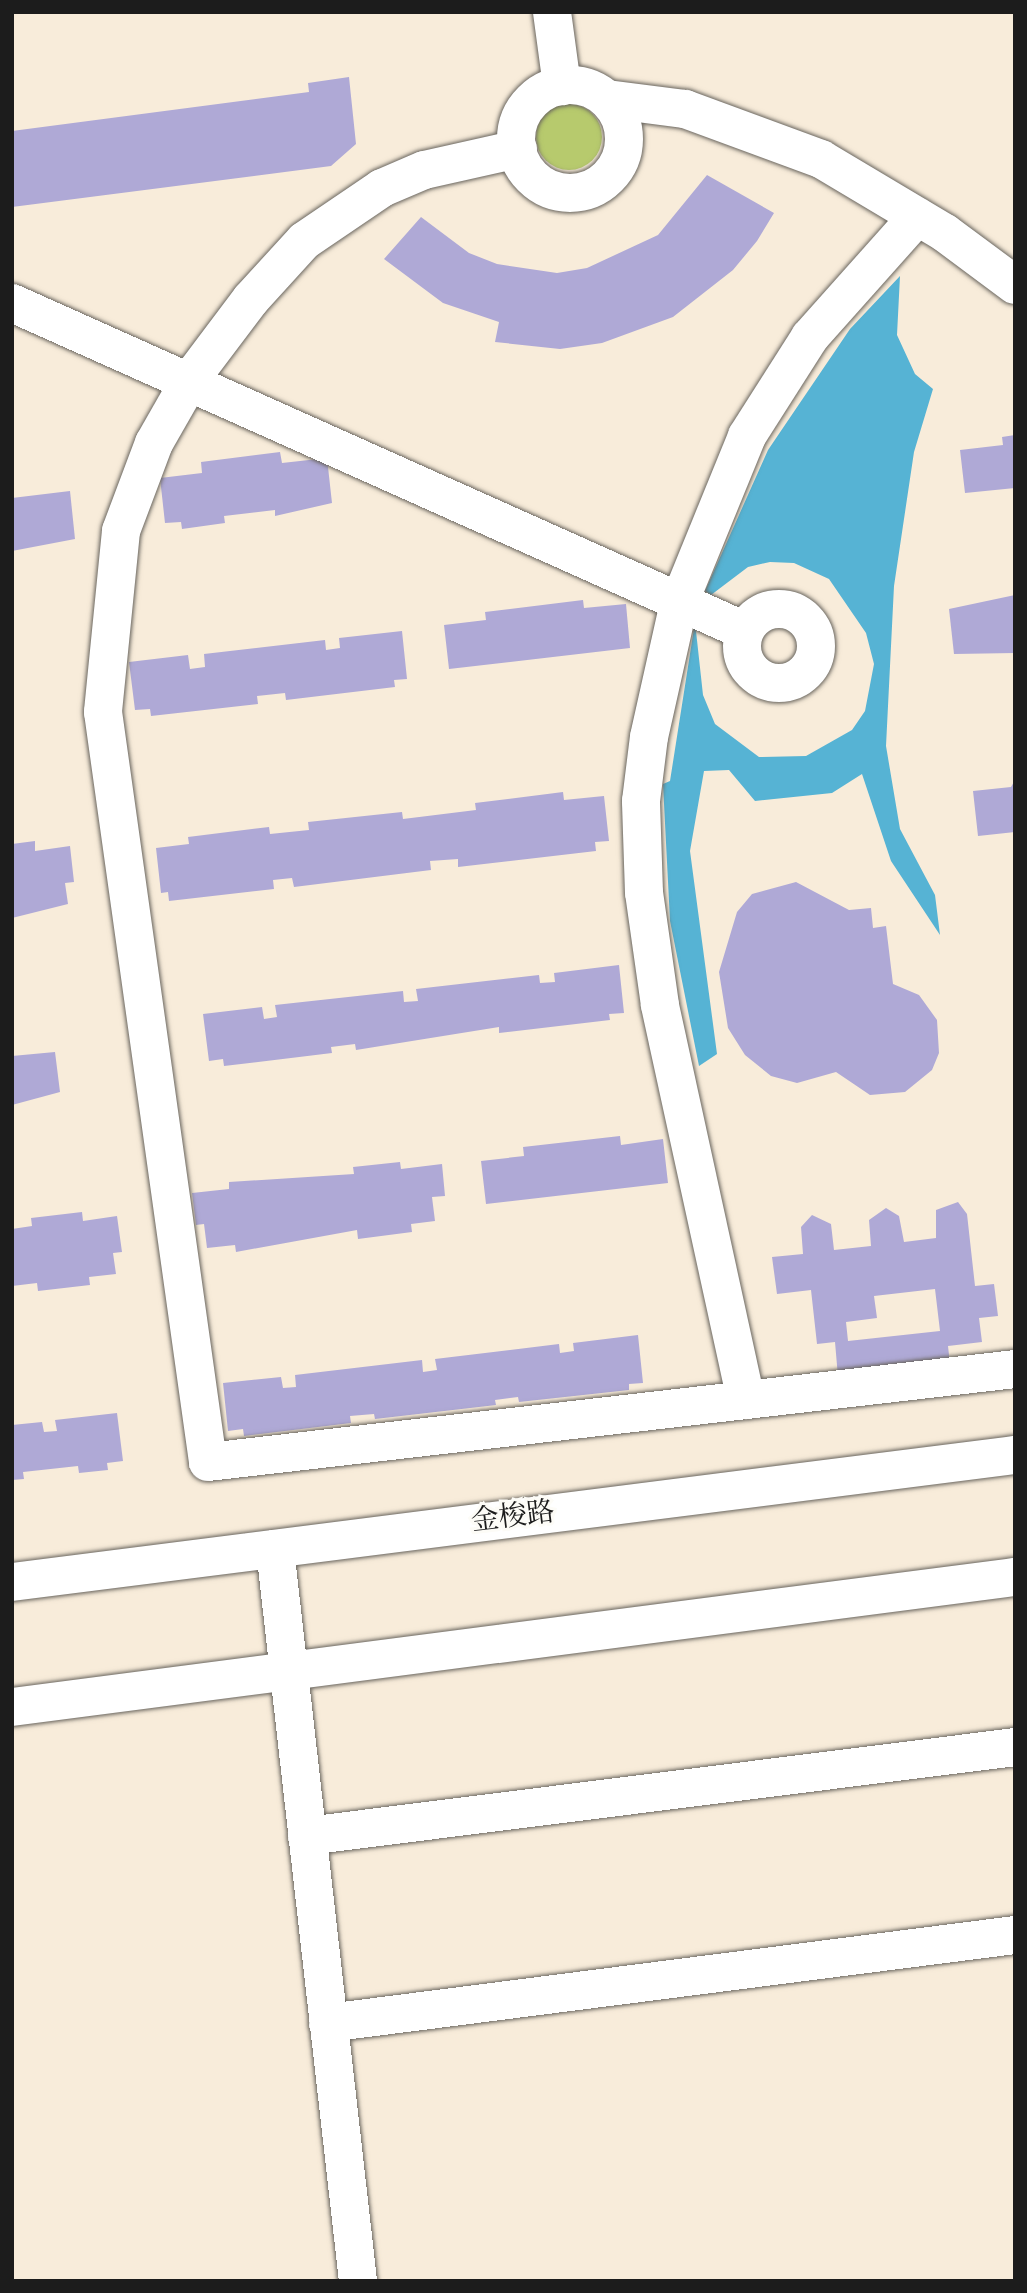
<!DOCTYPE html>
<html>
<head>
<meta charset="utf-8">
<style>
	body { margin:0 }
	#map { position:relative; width:1027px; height:2293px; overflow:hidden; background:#f8ecda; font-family:Vollkorn,"Noto Serif SC",serif }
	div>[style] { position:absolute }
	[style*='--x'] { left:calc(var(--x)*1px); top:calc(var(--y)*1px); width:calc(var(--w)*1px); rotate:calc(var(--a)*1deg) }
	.green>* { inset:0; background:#b7ca6d }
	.round { border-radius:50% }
	.water>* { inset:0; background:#56b3d4 }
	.building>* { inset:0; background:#afa9d6 }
	.roads { filter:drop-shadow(0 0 2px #69655e) drop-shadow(0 0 2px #69655e) }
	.minor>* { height:38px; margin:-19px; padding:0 19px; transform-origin:19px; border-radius:19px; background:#fff }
	.minor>.ring { margin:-19px; padding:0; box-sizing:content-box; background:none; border:38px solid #fff; border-radius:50% }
	span { translate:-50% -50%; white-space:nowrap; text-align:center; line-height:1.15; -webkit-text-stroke:6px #fdfcf7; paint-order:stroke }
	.street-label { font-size:28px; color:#1c1c1c }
	.frame { position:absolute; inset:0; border:14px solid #1c1c1c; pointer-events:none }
</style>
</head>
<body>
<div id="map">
	<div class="green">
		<div class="round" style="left:536px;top:104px;width:66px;height:66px"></div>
	</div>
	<div class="water">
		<div style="clip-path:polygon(900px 276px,897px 335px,915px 374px,933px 389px,914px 452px,894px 586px,886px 746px,900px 829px,935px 895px,940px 935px,891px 861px,862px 774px,832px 793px,755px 801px,729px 770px,704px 771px,690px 851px,717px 1054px,699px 1066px,670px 921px,663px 784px,670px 781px,695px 622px,703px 695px,715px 724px,759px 757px,806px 756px,852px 730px,865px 711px,874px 664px,866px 633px,829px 579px,794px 563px,770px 562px,748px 567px,711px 595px,705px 591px,768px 450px,850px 329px)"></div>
	</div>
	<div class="building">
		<div style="clip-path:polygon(349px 77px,356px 144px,331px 166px,12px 207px,12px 131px,309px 92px,308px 83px)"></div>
		<div style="clip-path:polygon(707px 175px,774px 213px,757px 241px,733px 270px,673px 317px,602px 343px,560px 349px,495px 342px,499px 322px,443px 303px,384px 259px,421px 217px,469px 253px,497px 264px,557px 273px,587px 268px,658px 235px)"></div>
		<div style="clip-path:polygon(1015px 435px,1015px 488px,965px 493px,960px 450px,1003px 445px,1002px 437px)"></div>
		<div style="clip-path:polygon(280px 452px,282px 463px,327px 458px,332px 503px,275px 516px,275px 510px,224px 516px,225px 523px,182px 529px,181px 522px,165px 523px,160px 478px,202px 473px,201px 462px)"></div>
		<div style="clip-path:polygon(70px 491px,75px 539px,12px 551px,12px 498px)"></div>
		<div style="clip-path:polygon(1015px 595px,1015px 653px,954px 654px,949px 609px)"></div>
		<div style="clip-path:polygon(583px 600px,584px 608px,626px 604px,630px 648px,449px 669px,444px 625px,486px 620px,485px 612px)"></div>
		<div style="clip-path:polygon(402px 631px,407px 679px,394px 680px,395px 687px,286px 700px,285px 693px,257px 696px,258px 704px,151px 716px,150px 709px,135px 710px,129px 662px,188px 655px,190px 669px,205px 667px,204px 654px,325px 640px,326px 650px,340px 648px,339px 638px)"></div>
		<div style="clip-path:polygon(1015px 780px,1015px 832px,978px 836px,973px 791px,1011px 787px)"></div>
		<div style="clip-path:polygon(563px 792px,564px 800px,604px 796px,609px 841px,595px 842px,596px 851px,458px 867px,458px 859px,430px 861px,431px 870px,294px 887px,292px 878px,273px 880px,274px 889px,169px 901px,168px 892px,161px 893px,156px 848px,189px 844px,188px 837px,269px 827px,270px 834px,309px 830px,308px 822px,402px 812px,403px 819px,476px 810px,475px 803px)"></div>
		<div style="clip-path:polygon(35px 841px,35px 851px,70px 846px,74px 882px,65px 883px,68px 904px,12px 918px,12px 844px)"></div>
		<div style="clip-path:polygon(796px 882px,849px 910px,871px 908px,873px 928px,886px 926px,893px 984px,919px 995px,937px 1020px,939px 1053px,932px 1070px,905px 1092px,870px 1095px,836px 1072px,797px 1083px,771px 1076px,745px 1055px,728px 1028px,719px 972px,737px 912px,752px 894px)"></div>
		<div style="clip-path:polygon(619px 965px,624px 1013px,609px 1014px,610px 1020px,499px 1033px,499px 1027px,356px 1050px,355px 1044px,331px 1047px,332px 1053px,224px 1066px,223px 1059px,209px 1061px,203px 1014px,262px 1007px,264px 1019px,277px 1017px,275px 1005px,403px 991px,404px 1002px,418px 1001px,416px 989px,539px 975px,540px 983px,555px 982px,554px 973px)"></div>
		<div style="clip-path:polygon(55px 1052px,60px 1092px,12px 1105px,12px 1056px)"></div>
		<div style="clip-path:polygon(620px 1136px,621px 1145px,663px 1139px,668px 1183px,486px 1204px,481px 1161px,524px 1156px,523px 1147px)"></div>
		<div style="clip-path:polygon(400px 1162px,401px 1169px,442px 1164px,445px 1196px,432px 1197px,435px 1221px,411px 1224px,412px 1232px,358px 1239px,357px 1230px,236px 1252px,235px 1245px,207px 1248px,204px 1224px,196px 1225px,192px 1193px,229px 1189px,229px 1182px,354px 1174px,353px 1167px)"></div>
		<div style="clip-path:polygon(evenodd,958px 1202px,967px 1214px,975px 1286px,994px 1284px,998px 1316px,979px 1318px,982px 1342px,948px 1346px,950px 1364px,838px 1377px,835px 1342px,817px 1344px,811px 1290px,777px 1294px,772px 1257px,803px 1254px,801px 1227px,812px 1215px,831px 1224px,834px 1250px,871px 1246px,869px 1220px,886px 1208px,899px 1216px,904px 1242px,936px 1238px,936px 1210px,958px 1202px,935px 1289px,940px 1331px,848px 1341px,846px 1322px,877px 1318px,874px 1296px,935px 1289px)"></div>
		<div style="clip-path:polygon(82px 1212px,83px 1221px,117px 1216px,122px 1252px,113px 1253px,116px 1274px,89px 1277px,90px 1285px,38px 1291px,37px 1283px,12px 1286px,12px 1229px,32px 1226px,31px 1218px)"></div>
		<div style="clip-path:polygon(638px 1335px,643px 1383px,629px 1384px,629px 1390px,519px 1402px,518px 1397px,495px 1400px,496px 1405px,375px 1419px,374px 1414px,350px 1416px,351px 1423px,244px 1436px,243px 1429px,228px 1431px,223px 1383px,281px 1377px,283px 1388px,296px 1387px,295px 1375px,422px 1360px,423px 1372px,437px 1370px,435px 1359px,559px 1344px,560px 1353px,574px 1351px,573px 1343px)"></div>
		<div style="clip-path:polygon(117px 1413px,123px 1461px,107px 1463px,108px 1470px,79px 1473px,78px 1466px,23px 1472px,24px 1479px,12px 1480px,12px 1425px,42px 1422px,44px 1432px,57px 1431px,55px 1420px)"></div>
	</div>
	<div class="roads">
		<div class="minor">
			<div style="--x:552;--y:12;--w:75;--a:82.3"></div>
			<div class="ring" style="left:516px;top:85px;width:70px;height:70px"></div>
			<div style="--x:607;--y:99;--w:79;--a:7.3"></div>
			<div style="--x:685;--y:109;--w:145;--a:20.2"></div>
			<div style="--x:821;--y:159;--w:144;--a:30.8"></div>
			<div style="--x:945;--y:233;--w:87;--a:36.6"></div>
			<div style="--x:518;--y:149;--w:96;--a:167.4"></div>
			<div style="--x:424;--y:170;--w:46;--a:156.8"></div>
			<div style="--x:382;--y:188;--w:94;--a:145.8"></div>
			<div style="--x:304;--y:241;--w:79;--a:132.4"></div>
			<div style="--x:251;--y:299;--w:101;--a:127"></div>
			<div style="--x:190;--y:380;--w:73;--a:119.7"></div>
			<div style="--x:154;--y:443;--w:94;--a:110.6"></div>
			<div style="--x:121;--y:531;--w:182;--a:95.7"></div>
			<div style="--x:103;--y:712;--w:757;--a:82.03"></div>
			<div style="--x:208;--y:1462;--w:812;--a:-6.57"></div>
			<div style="--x:12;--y:303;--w:803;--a:24.11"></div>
			<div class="ring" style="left:742px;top:609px;width:36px;height:36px"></div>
			<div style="--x:746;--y:1400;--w:404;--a:-102.3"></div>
			<div style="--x:660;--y:1005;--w:113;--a:-98.1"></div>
			<div style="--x:644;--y:893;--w:92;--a:-91.9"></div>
			<div style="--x:641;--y:801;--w:64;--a:-82.9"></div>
			<div style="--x:649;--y:737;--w:137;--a:-77.4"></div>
			<div style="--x:679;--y:603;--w:180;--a:-67.8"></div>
			<div style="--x:747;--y:436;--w:117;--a:-57.5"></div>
			<div style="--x:810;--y:337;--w:161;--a:-48.3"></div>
			<div style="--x:275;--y:1549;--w:737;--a:83.53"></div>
			<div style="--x:12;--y:1582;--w:1011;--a:-7.22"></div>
			<div style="--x:12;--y:1707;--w:1011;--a:-7.39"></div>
			<div style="--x:307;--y:1836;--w:714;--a:-7.16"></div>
			<div style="--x:328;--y:2023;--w:693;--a:-7.3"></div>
		</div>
	</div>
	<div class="street-label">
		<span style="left:513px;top:1518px;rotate:-7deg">金梭路</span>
	</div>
	<div class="frame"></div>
</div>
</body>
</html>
